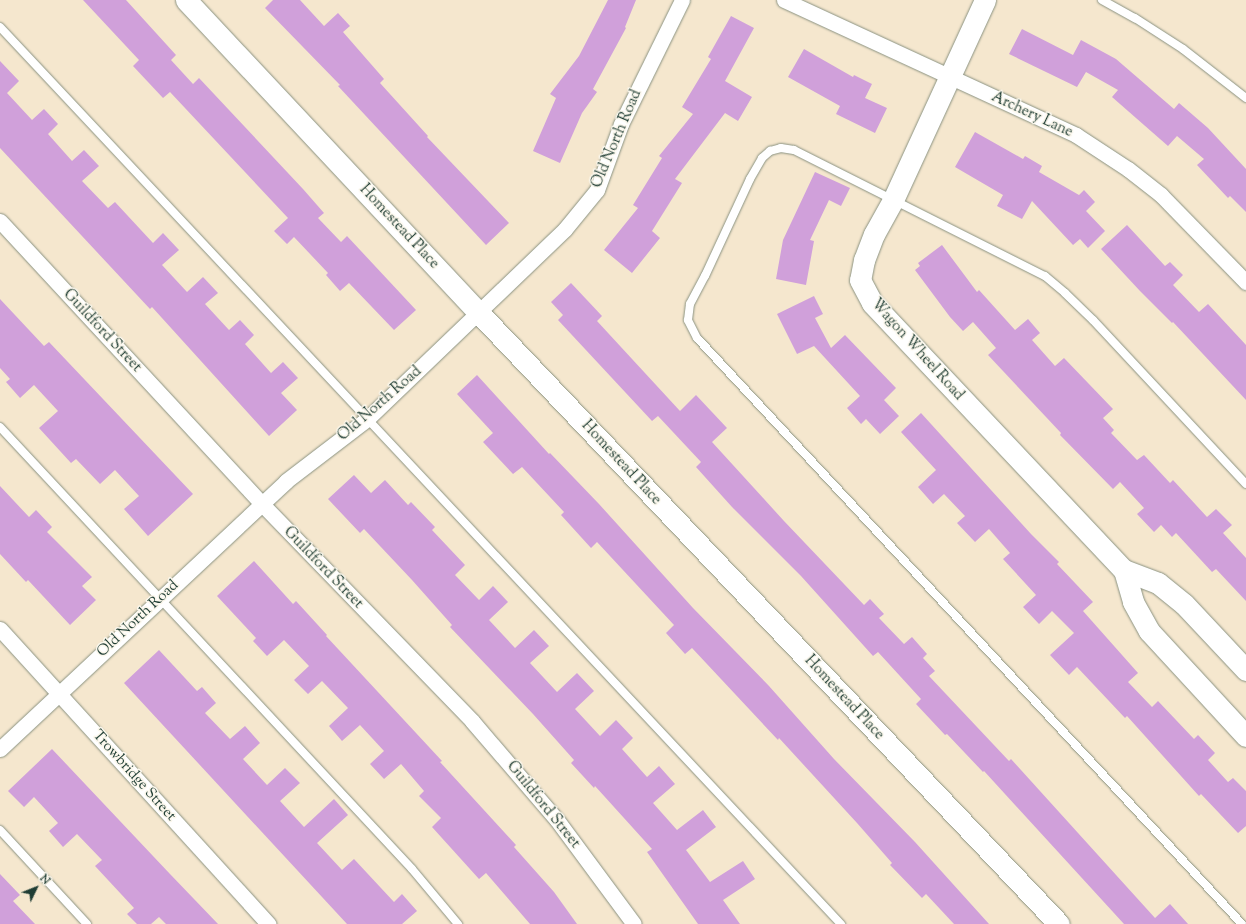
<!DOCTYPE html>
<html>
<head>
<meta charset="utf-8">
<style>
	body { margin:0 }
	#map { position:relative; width:1246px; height:924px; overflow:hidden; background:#f5e7ce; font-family:"Sorts Mill Goudy",serif }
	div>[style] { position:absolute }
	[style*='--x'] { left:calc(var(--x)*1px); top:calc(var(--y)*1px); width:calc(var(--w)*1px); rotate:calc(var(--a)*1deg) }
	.building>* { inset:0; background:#d0a0da }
	.roads { filter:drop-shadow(0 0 1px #8a9281) drop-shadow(0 0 1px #8a9281) }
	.lane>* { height:8px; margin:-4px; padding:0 4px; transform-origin:4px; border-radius:4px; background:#fff }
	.street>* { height:15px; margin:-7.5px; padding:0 7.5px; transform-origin:7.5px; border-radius:7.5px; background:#fff }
	.secondary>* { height:21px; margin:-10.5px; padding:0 10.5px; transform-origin:10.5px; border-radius:10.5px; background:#fff }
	span { translate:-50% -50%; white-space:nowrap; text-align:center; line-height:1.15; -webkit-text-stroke:3px #fbf7ec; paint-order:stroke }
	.street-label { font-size:15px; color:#1f3d34 }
	.north { position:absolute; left:16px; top:868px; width:40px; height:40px; -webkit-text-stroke:3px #fbf7ec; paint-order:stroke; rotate:47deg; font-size:11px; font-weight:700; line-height:16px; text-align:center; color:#1f3d34 }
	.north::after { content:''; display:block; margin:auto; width:14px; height:18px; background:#1f3d34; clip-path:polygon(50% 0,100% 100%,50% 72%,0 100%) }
</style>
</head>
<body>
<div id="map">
	<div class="building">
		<div style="clip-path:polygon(83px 0,126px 0,176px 55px,171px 60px,193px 84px,199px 78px,303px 189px,324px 213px,318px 218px,341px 242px,347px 236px,416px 310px,394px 330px,349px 283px,340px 291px,326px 275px,328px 273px,294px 237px,287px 244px,274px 231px,288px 218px,170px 92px,163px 98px,133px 66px,139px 60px)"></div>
		<div style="clip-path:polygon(273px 0,300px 0,324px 26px,338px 13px,350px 26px,343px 32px,384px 79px,380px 83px,428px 136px,427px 137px,509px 223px,486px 245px,338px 86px,340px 85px,265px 8px)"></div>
		<div style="clip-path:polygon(608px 0,636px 0,625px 27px,626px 28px,593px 89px,597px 92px,582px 113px,560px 163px,533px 151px,556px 98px,550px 94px,579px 56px)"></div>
		<div style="clip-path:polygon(731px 16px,754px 28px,725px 81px,752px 97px,738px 121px,725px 113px,675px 179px,682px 183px,652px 231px,660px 238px,632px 273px,604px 250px,638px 208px,633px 205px,662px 158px,659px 156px,693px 114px,682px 107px,711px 59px,708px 57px)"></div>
		<div style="clip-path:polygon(1022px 29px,1073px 55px,1081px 40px,1116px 59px,1174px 109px,1179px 103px,1208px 128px,1246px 169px,1246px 212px,1230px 196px,1228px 198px,1197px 165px,1204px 159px,1177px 136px,1168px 146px,1112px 97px,1118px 90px,1086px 72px,1077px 87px,1009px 54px)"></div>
		<div style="clip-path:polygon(804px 49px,853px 77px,854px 75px,872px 84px,865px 98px,887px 108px,875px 133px,836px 114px,840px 106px,788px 77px)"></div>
		<div style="clip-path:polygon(0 61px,19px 81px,7px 93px,32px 120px,44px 109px,58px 124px,48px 134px,72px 161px,84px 150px,99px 166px,82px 181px,108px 208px,115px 202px,153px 243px,163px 233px,179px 250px,162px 265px,187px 292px,203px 277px,218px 293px,205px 304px,229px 330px,240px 320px,254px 335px,245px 344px,271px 373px,283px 362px,298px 378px,281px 393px,297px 410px,269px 436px,152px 307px,150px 309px,0 148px)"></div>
		<div style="clip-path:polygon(975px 132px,1023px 159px,1025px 156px,1042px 166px,1039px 172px,1079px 195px,1084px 190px,1095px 202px,1086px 211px,1105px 231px,1088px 248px,1080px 239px,1073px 245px,1032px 201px,1022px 219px,997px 206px,1003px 195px,955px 167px)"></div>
		<div style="clip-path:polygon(815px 172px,850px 188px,841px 206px,829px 200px,810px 240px,814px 241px,806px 285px,776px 279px,783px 240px)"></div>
		<div style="clip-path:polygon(1127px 225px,1165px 266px,1170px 262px,1183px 275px,1173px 285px,1199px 312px,1208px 304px,1246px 345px,1246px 400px,1173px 322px,1172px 323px,1140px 291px,1101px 249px)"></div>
		<div style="clip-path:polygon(942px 245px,977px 292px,979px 290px,1015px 330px,1028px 319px,1040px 333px,1032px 340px,1055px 366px,1064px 358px,1113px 409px,1103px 418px,1114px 430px,1111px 433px,1137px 460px,1144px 455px,1170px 483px,1173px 480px,1207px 517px,1216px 509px,1232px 525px,1223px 533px,1246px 558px,1246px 601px,1216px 569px,1212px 572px,1176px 533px,1172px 537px,1161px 525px,1154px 532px,1137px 514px,1144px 508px,1120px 482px,1113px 489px,1060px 435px,1061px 433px,988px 355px,996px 348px,973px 322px,963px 331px,950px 317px,915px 270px,920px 266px,918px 263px)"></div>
		<div style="clip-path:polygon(571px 283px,602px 316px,597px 321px,680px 411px,696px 395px,727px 428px,712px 442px,784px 521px,864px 605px,870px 599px,884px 614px,879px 618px,904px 644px,912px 637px,927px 654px,923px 658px,935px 671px,929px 676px,1009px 761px,1011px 759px,1155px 918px,1170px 904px,1188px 924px,1124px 924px,984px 771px,983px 772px,947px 734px,945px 735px,916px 704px,921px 699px,878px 652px,873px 656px,801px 576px,732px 507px,696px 467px,701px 462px,658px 416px,652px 421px,558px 320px,563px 315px,551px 302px)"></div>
		<div style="clip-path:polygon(814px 296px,823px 314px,815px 318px,831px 348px,845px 335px,896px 388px,884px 400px,899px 416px,880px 434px,866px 419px,861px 424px,847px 408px,860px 396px,814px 346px,797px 354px,777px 314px)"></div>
		<div style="clip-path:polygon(0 299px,44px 346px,49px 342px,193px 494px,148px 536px,124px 509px,139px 496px,115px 470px,100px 484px,76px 459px,71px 463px,39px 428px,58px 411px,34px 385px,20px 398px,6px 382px,10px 379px,0 368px)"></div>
		<div style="clip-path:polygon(477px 375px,549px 454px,550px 453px,599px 504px,693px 608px,769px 686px,834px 759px,915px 842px,989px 924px,954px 924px,926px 894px,922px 898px,890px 865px,892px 863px,857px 823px,779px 738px,778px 740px,692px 648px,685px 654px,666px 633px,674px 625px,597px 542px,591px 548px,561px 515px,564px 512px,522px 467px,513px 474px,483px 442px,493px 433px,457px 394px)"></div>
		<div style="clip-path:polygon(921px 413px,1031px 534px,1059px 562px,1057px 564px,1093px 602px,1083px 611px,1138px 673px,1128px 682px,1152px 707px,1158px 701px,1194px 739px,1198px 735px,1215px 753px,1208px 760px,1228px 782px,1233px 778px,1246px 791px,1246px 826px,1238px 833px,1201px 794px,1199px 796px,1127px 716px,1125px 718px,1077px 667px,1069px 675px,1050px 655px,1074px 633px,1052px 611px,1039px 624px,1023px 607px,1036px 595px,1003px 559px,1010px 553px,989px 529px,975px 542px,957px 523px,965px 516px,944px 494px,933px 504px,918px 487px,936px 470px,901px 432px)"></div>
		<div style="clip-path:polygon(354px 475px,371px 493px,385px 480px,408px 505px,411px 502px,435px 527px,432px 530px,465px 565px,455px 575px,479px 600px,493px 586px,508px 602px,489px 620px,515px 648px,534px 630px,549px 646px,530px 663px,557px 692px,577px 673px,594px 691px,575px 709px,600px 736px,616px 720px,633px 738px,622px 749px,647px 777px,659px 766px,675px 784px,653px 803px,677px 830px,703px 810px,716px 827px,686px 850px,710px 882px,743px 861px,755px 879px,723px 900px,740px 924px,698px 924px,647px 852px,652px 849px,595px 786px,594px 788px,571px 763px,574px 760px,533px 714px,450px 627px,452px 625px,412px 580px,364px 529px,360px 533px,328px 499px)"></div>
		<div style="clip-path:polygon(0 486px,29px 517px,36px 510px,52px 527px,47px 532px,92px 577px,82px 586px,96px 600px,70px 625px,28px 580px,26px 582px,0 554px)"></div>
		<div style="clip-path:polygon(254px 561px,293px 604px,296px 601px,327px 635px,326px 636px,442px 761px,440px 762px,516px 845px,514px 847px,554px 892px,577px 924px,530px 924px,486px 873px,479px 879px,432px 827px,441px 818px,419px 796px,424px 791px,401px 764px,384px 779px,370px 764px,384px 751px,360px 725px,342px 741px,329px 726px,348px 708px,322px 681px,308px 694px,294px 680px,309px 666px,284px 640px,267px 656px,253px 641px,256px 638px,217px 596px)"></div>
		<div style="clip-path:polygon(159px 650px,197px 691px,202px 687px,216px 703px,205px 713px,230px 739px,245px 726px,260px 743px,243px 759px,267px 785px,285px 768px,300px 783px,280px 801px,304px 827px,334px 799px,348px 815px,317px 843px,342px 870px,354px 859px,394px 902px,402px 894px,417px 911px,402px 924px,347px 924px,124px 683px)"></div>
		<div style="clip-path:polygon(52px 749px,170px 874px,218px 924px,166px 924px,159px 917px,151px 924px,137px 924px,127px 914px,134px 908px,95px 866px,102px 860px,77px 834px,63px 847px,49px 831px,58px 823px,34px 797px,24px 807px,8px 791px)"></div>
		<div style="clip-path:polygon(0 874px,20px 895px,13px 901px,35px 924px,0 924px)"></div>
	</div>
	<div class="roads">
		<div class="lane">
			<div style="--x:1102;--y:0;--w:38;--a:29"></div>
			<div style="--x:1135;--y:18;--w:57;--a:32.9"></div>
			<div style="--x:1183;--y:49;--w:80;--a:37.9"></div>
			<div style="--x:0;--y:27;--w:1230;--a:46.85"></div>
			<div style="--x:0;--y:427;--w:604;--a:47.01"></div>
			<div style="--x:412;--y:869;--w:72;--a:50.1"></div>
			<div style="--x:0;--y:830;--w:128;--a:47.2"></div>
			<div style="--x:1242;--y:924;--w:800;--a:-132.92"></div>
			<div style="--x:697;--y:338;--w:20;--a:-117"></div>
			<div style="--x:688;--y:320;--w:16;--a:-83"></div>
			<div style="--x:690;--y:304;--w:32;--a:-62"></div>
			<div style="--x:705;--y:276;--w:107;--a:-65.1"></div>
			<div style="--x:750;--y:179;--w:24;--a:-60"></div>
			<div style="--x:762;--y:158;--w:11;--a:-41"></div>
			<div style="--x:770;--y:151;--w:11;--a:-15"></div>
			<div style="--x:781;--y:148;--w:13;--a:9"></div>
			<div style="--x:794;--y:150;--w:281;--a:26.7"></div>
			<div style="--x:1045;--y:276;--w:26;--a:40"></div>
			<div style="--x:1065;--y:293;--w:39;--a:44"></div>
			<div style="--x:1093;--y:320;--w:224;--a:47"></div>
		</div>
		<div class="street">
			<div style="--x:784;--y:0;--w:322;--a:24.8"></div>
			<div style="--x:1076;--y:135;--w:62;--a:33.2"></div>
			<div style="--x:1128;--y:169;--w:42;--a:38.2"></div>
			<div style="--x:1161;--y:195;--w:122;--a:45.7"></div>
			<div style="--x:0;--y:221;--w:386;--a:47.2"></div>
			<div style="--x:262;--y:504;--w:302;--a:45.9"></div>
			<div style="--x:472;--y:721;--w:130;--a:49.4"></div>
			<div style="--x:557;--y:820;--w:129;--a:53.5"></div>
			<div style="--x:0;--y:629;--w:399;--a:47.7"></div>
			<div style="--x:0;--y:749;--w:392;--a:-43.1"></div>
			<div style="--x:286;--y:481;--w:102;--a:-37.4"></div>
			<div style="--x:367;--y:419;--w:274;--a:-43.8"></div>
			<div style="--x:565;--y:229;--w:50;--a:-50.6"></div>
			<div style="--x:597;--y:190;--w:70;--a:-70"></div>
			<div style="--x:621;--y:124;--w:138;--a:-63.8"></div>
		</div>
		<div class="secondary">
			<div style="--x:186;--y:0;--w:429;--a:46.9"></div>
			<div style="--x:479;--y:313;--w:842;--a:46.49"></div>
			<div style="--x:985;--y:0;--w:220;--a:114.7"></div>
			<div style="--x:893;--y:200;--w:39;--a:119"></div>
			<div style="--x:874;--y:234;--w:28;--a:111"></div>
			<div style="--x:864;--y:260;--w:20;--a:101"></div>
			<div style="--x:860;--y:280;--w:26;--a:62"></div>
			<div style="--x:872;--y:303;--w:367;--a:46.7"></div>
			<div style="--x:1124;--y:570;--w:36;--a:21"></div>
			<div style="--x:1158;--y:583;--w:33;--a:39"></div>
			<div style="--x:1184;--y:604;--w:91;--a:46.8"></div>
			<div style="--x:1124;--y:570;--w:33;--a:74"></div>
			<div style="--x:1133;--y:602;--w:33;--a:61"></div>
			<div style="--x:1149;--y:631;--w:143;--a:47.3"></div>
		</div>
	</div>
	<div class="street-label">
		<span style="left:1032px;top:115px;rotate:25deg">Archery Lane</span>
		<span style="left:617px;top:139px;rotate:-67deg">Old North Road</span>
		<span style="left:399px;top:227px;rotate:47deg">Homestead Place</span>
		<span style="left:102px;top:331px;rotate:47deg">Guildford Street</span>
		<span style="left:917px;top:350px;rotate:48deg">Wagon Wheel Road</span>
		<span style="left:380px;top:404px;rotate:-41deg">Old North Road</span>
		<span style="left:621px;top:463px;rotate:47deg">Homestead Place</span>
		<span style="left:323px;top:568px;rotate:46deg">Guildford Street</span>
		<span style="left:138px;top:619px;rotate:-43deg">Old North Road</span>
		<span style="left:844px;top:698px;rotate:47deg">Homestead Place</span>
		<span style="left:134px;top:776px;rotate:48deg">Trowbridge Street</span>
		<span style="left:543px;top:805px;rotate:51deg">Guildford Street</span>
	</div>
	<div class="north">N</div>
</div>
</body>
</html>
